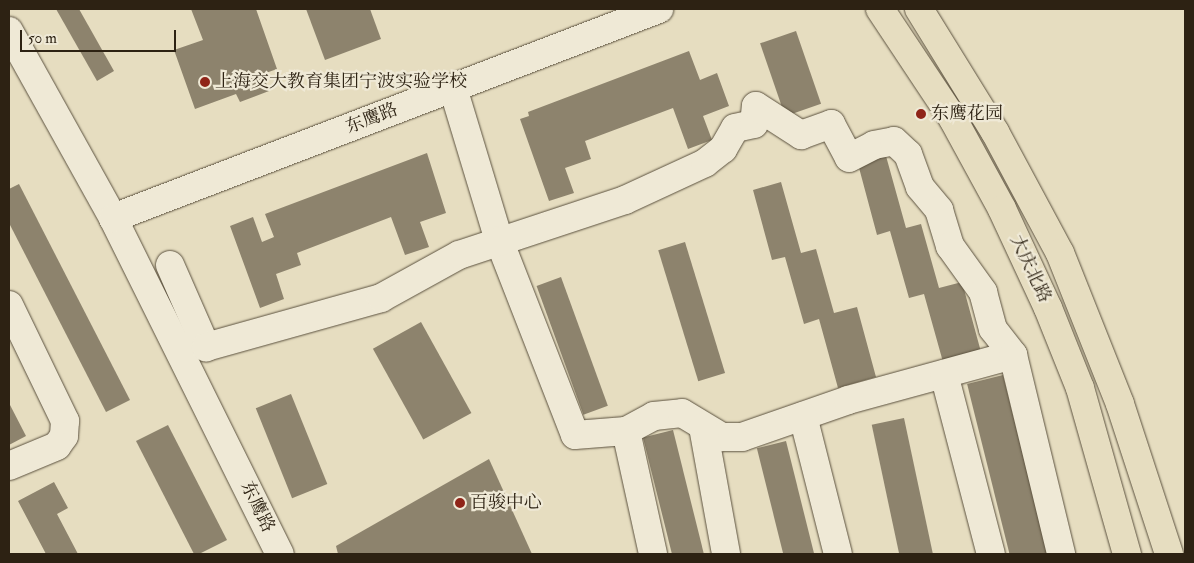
<!DOCTYPE html>
<html>
<head>
<meta charset="utf-8">
<style>
	body { margin:0 }
	#map { position:relative; width:1194px; height:563px; overflow:hidden; background:#e6ddc0; font-family:"IM FELL Double Pica","Noto Serif SC",serif }
	div>[style] { position:absolute }
	[style*='--x'] { left:calc(var(--x)*1px); top:calc(var(--y)*1px); width:calc(var(--w)*1px); rotate:calc(var(--a)*1deg) }
	.building>* { inset:0; background:#8d836d; transform-origin:0 0 }
	.roads { filter:drop-shadow(0 0 1px #5b513e) drop-shadow(0 0 1px #5b513e) }
	.minor>* { height:28px; margin:-14px; padding:0 14px; transform-origin:14px; border-radius:14px; background:#efe9d6 }
	.major>* { height:28px; margin:-14px; padding:0 14px; transform-origin:14px; border-radius:14px; background:#e6ddc0 }
	.dots>* { width:14px; height:14px; translate:-50% -50%; box-sizing:border-box; border:2px solid #efe9d6; border-radius:50% }
	span { translate:-50% -50%; white-space:nowrap; text-align:center; line-height:1.15; -webkit-text-stroke:4.5px #efe9d6; paint-order:stroke }
	.poi-label { font-size:18px; color:#2d2213 }
	.left { translate:0 -50%; text-align:left }
	.street-label { font-size:18px; color:#2d2213 }
	.frame { position:absolute; inset:0; border:10px solid #2d2213; pointer-events:none }
	.scale { position:absolute; left:20px; top:30px; width:156px; height:22px; box-sizing:border-box; border:2px solid #2d2213; border-top:0; padding-left:6px; font-size:15px; line-height:18px; white-space:nowrap; color:#2d2213; -webkit-text-stroke:4px #efe9d6; paint-order:stroke }
</style>
</head>
<body>
<div id="map">
	<div class="building">
		<div style="clip-path:polygon(56px 9px,79px 9px,114px 71px,97px 81px)"></div>
		<div style="clip-path:polygon(191px 9px,256px 9px,277px 69px,263px 74px,269px 91px,240px 102px,236px 94px,195px 109px,174px 50px,203px 40px)"></div>
		<div style="clip-path:polygon(306px 9px,370px 9px,381px 39px,325px 60px)"></div>
		<div style="left:796px;top:31px;width:77px;height:38px;rotate:71deg"></div>
		<div style="clip-path:polygon(689px 51px,700px 80px,717px 73px,729px 106px,703px 116px,712px 140px,688px 149px,673px 108px,585px 141px,591px 159px,565px 168px,574px 193px,549px 201px,520px 119px,529px 116px,528px 112px)"></div>
		<div style="clip-path:polygon(427px 153px,446px 213px,420px 222px,429px 247px,405px 255px,391px 217px,297px 253px,301px 265px,276px 274px,284px 299px,260px 308px,230px 226px,253px 217px,262px 242px,274px 237px,265px 214px)"></div>
		<div style="clip-path:polygon(886px 156px,906px 228px,921px 224px,939px 288px,962px 282px,981px 352px,943px 362px,924px 294px,909px 298px,890px 231px,877px 235px,858px 164px)"></div>
		<div style="clip-path:polygon(781px 182px,801px 253px,816px 249px,834px 313px,857px 307px,876px 377px,838px 388px,819px 319px,804px 324px,785px 257px,772px 260px,753px 190px)"></div>
		<div style="clip-path:polygon(19px 184px,130px 400px,106px 412px,9px 223px,9px 189px)"></div>
		<div style="left:685px;top:242px;width:137px;height:28px;rotate:73deg"></div>
		<div style="left:561px;top:277px;width:137px;height:26px;rotate:70deg"></div>
		<div style="left:421px;top:322px;width:104px;height:55px;rotate:61deg"></div>
		<div style="left:1003px;top:375px;width:184px;height:37px;rotate:76deg"></div>
		<div style="left:291px;top:394px;width:97px;height:38px;rotate:68deg"></div>
		<div style="clip-path:polygon(9px 403px,26px 436px,9px 445px)"></div>
		<div style="left:904px;top:418px;width:139px;height:33px;rotate:78deg"></div>
		<div style="clip-path:polygon(168px 425px,227px 540px,199px 554px,194px 554px,136px 441px)"></div>
		<div style="left:673px;top:430px;width:128px;height:31px;rotate:76deg"></div>
		<div style="left:786px;top:441px;width:117px;height:30px;rotate:76deg"></div>
		<div style="clip-path:polygon(489px 459px,532px 554px,338px 554px,336px 546px)"></div>
		<div style="clip-path:polygon(54px 482px,68px 508px,57px 514px,78px 554px,46px 554px,18px 501px)"></div>
	</div>
	<div class="roads">
		<div class="minor">
			<div style="--x:9;--y:31;--w:214;--a:60.9"></div>
			<div style="--x:113;--y:218;--w:375;--a:63.6"></div>
			<div style="--x:453;--y:88;--w:159;--a:73.2"></div>
			<div style="--x:499;--y:240;--w:209;--a:68.7"></div>
			<div style="--x:575;--y:435;--w:51;--a:-4.5"></div>
			<div style="--x:626;--y:431;--w:32;--a:-28"></div>
			<div style="--x:654;--y:416;--w:28;--a:-6"></div>
			<div style="--x:682;--y:413;--w:47;--a:31"></div>
			<div style="--x:722;--y:437;--w:20;--a:0"></div>
			<div style="--x:742;--y:437;--w:112;--a:-19.2"></div>
			<div style="--x:848;--y:400;--w:171;--a:-15.3"></div>
			<div style="--x:113;--y:218;--w:585;--a:-20.95"></div>
			<div style="--x:170;--y:265;--w:90;--a:66.3"></div>
			<div style="--x:206;--y:347;--w:182;--a:-15.6"></div>
			<div style="--x:381;--y:298;--w:89;--a:-28.9"></div>
			<div style="--x:459;--y:255;--w:175;--a:-18.3"></div>
			<div style="--x:625;--y:200;--w:88;--a:-24.8"></div>
			<div style="--x:705;--y:163;--w:23;--a:-38"></div>
			<div style="--x:723;--y:149;--w:24;--a:-60"></div>
			<div style="--x:735;--y:128;--w:19;--a:-12"></div>
			<div style="--x:754;--y:124;--w:18;--a:-84"></div>
			<div style="--x:756;--y:106;--w:54;--a:32.8"></div>
			<div style="--x:801;--y:135;--w:32;--a:-20"></div>
			<div style="--x:831;--y:124;--w:38;--a:62"></div>
			<div style="--x:849;--y:158;--w:28;--a:-27"></div>
			<div style="--x:874;--y:145;--w:20;--a:-11"></div>
			<div style="--x:894;--y:141;--w:19;--a:43"></div>
			<div style="--x:908;--y:154;--w:35;--a:70"></div>
			<div style="--x:920;--y:187;--w:30;--a:50"></div>
			<div style="--x:939;--y:210;--w:38;--a:73"></div>
			<div style="--x:950;--y:246;--w:57;--a:54.3"></div>
			<div style="--x:983;--y:292;--w:38;--a:75"></div>
			<div style="--x:993;--y:329;--w:33;--a:52"></div>
			<div style="--x:1013;--y:355;--w:205;--a:76.4"></div>
			<div style="--x:9;--y:305;--w:129;--a:64.2"></div>
			<div style="--x:65;--y:421;--w:15;--a:94"></div>
			<div style="--x:64;--y:436;--w:12;--a:125"></div>
			<div style="--x:57;--y:446;--w:52;--a:157.4"></div>
			<div style="--x:944;--y:374;--w:186;--a:75.4"></div>
			<div style="--x:803;--y:416;--w:142;--a:75.8"></div>
			<div style="--x:703;--y:427;--w:129;--a:79.7"></div>
			<div style="--x:626;--y:431;--w:126;--a:77.6"></div>
		</div>
		<div class="major">
			<div style="--x:880;--y:9;--w:132;--a:56.4"></div>
			<div style="--x:953;--y:119;--w:102;--a:61.4"></div>
			<div style="--x:1002;--y:209;--w:109;--a:65.1"></div>
			<div style="--x:1048;--y:308;--w:86;--a:68.2"></div>
			<div style="--x:1080;--y:388;--w:173;--a:74.2"></div>
			<div style="--x:919;--y:9;--w:145;--a:58.3"></div>
			<div style="--x:995;--y:132;--w:137;--a:61.8"></div>
			<div style="--x:1060;--y:253;--w:162;--a:68.3"></div>
			<div style="--x:1120;--y:404;--w:158;--a:71.9"></div>
		</div>
	</div>
	<div class="dots">
		<div style="left:205px;top:82px;background:#8f2418"></div>
		<div style="left:921px;top:114px;background:#8f2418"></div>
		<div style="left:460px;top:503px;background:#8f2418"></div>
	</div>
	<div class="poi-label">
		<span class="left" style="left:215px;top:82px">上海交大教育集团宁波实验学校</span>
		<span class="left" style="left:931px;top:114px">东鹰花园</span>
		<span class="left" style="left:470px;top:503px">百骏中心</span>
	</div>
	<div class="street-label">
		<span style="left:372px;top:119px;rotate:-21deg">东鹰路</span>
		<span style="left:1030px;top:269px;rotate:65deg">大庆北路</span>
		<span style="left:257px;top:507px;rotate:64deg">东鹰路</span>
	</div>
	<div class="frame"></div>
	<div class="scale">50 m</div>
</div>
</body>
</html>
